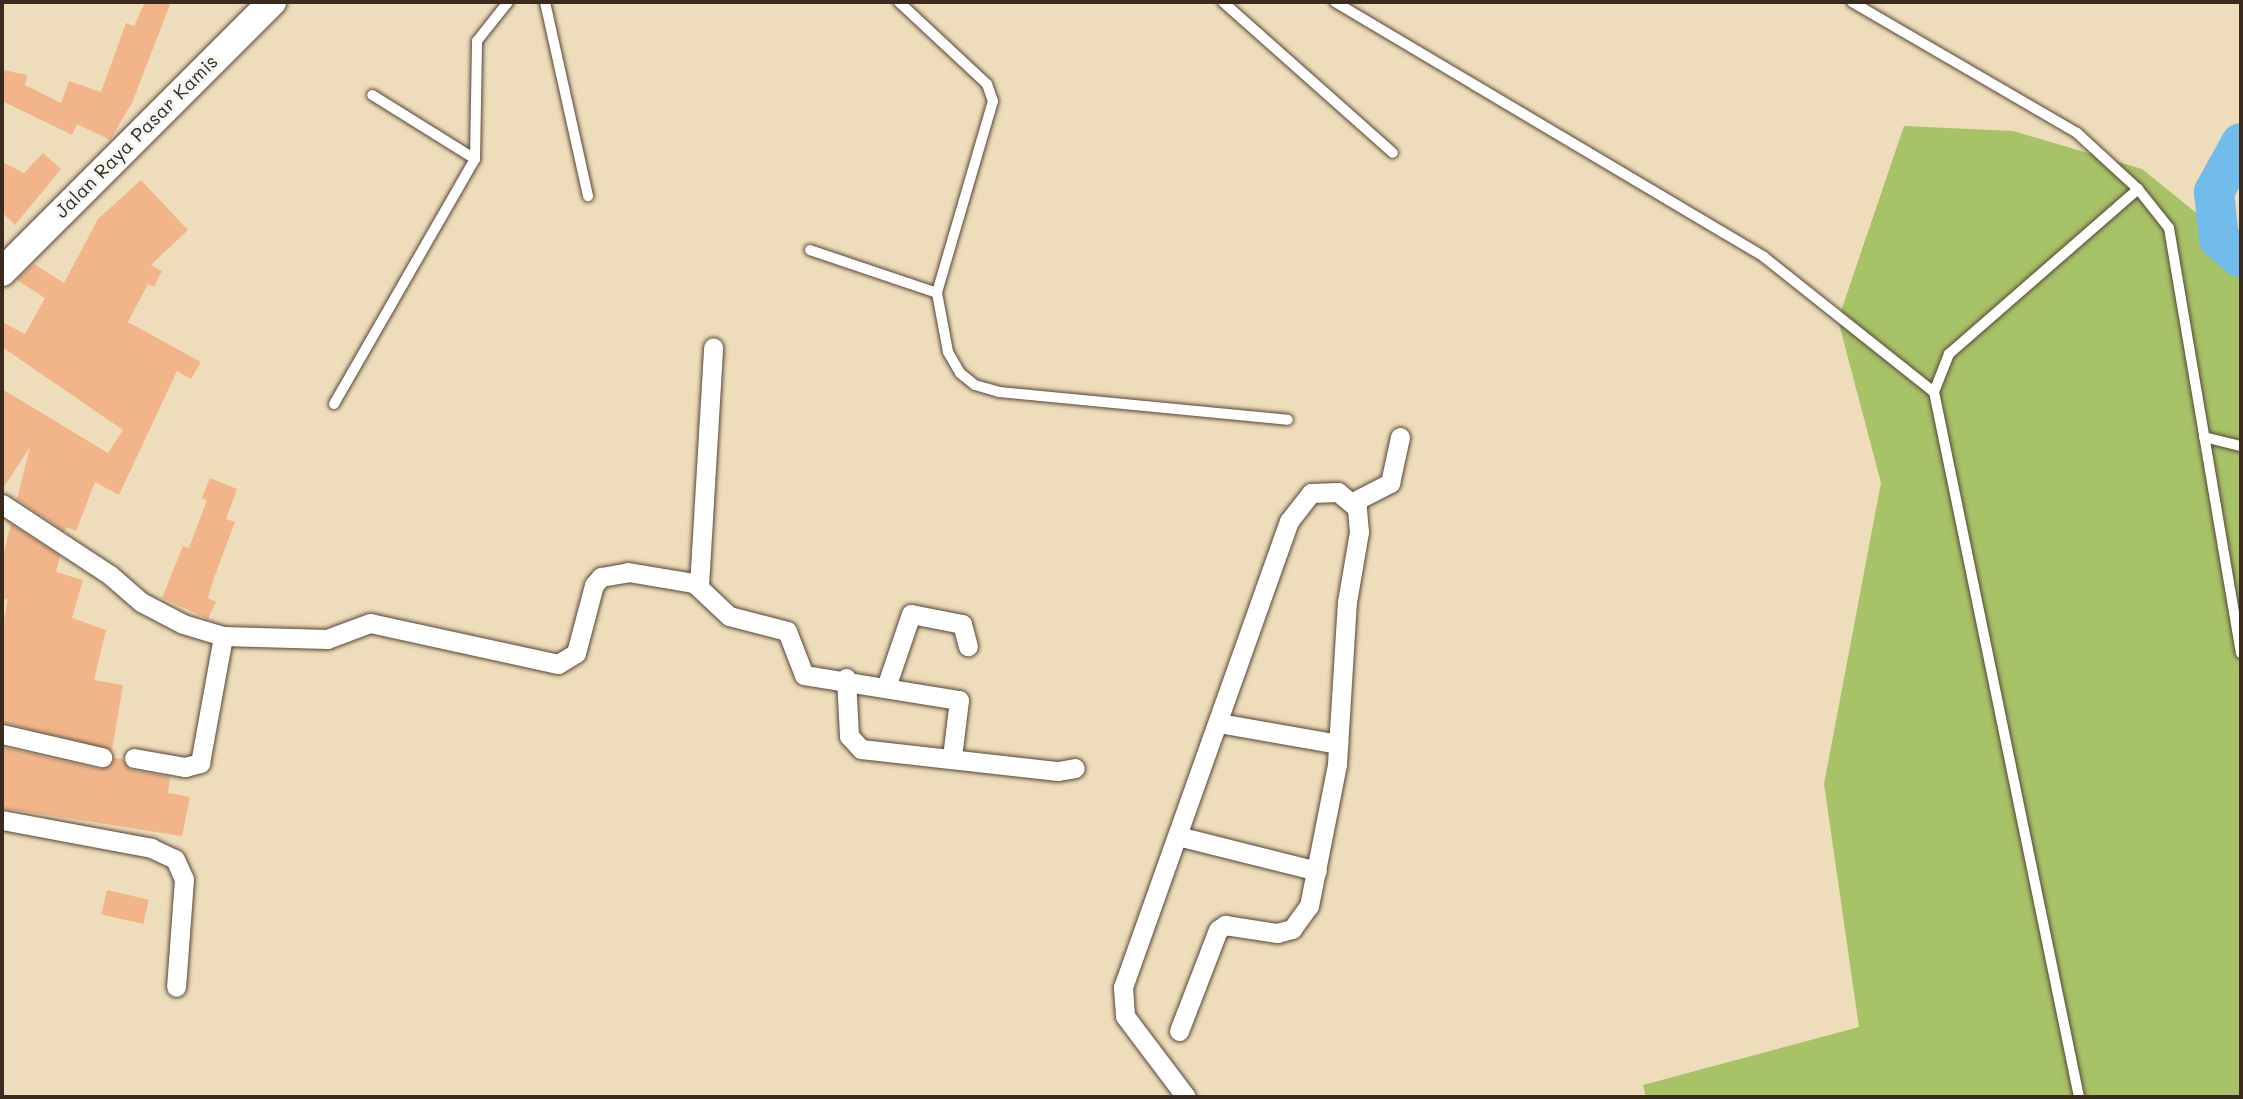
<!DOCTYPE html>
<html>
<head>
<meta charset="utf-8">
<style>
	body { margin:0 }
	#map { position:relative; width:2243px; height:1099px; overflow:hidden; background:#eeddba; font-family:Mali,sans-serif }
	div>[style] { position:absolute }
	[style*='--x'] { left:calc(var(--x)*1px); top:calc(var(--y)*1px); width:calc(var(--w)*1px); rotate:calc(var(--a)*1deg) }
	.green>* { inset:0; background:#a8c268 }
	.river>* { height:40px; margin:-20px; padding:0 20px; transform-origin:20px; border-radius:20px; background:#72bceb }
	.building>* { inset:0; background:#f2b58a; transform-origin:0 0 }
	.roads { filter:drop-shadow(0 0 2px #564535) drop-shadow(0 0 2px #564535) }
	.service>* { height:10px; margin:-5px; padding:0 5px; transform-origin:5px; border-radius:5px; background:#fff }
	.minor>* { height:19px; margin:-9.5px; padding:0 9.5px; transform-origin:9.5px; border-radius:9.5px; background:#fff }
	.secondary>* { height:28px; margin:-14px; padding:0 14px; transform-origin:14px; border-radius:14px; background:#fff }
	span { translate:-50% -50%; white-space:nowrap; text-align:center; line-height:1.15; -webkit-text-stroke:6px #f6f6f2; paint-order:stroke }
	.street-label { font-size:19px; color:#3b2a1e }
	.frame { position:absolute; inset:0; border:4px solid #3b2a1e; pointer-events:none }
</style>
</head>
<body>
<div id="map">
	<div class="green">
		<div style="clip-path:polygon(1904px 126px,2013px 131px,2142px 169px,2241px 249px,2241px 1097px,1646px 1097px,1643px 1085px,1859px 1027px,1824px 784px,1881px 483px,1838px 320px)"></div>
	</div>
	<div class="river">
		<div style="--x:2241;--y:143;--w:56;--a:118.9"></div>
		<div style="--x:2214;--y:192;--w:47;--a:83.9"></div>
		<div style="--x:2219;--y:239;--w:29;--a:41"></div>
	</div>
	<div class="building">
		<div style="clip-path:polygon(145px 2px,171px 2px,132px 103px,110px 140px,77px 124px,72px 135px,2px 101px,3px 70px,27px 75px,25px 85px,61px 103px,69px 81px,101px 92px,126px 23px,134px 26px)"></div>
		<div style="clip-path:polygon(43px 153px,61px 169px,15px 225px,2px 212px,2px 162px,24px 173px)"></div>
		<div style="clip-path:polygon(141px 180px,188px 230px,151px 265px,162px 271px,154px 287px,148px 284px,128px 322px,201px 362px,191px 379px,177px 371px,119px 495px,95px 482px,76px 531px,66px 527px,65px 531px,17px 499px,30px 447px,2px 490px,2px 389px,108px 453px,123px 430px,2px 347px,2px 322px,25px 334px,45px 298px,17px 280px,34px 264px,64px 283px,98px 219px)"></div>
		<div style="clip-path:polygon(210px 478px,237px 489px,226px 519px,235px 522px,214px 578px,208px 598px,216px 602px,208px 619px,162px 598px,183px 546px,189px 548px,207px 500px,202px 498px)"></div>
		<div style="clip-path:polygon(11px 524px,60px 556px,56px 572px,83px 580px,72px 618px,106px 630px,94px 680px,123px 685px,112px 750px,2px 722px,2px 628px,8px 600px,2px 598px,2px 560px)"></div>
		<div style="clip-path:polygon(2px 747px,99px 769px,110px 766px,114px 758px,122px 759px,131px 770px,170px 777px,168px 793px,190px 797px,182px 836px,2px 808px)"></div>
		<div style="left:107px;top:890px;width:43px;height:25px;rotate:13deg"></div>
	</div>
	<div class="roads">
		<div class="service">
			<div style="--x:545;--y:2;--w:199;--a:77.5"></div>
			<div style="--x:899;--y:2;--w:120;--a:43"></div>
			<div style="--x:987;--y:84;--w:18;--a:71"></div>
			<div style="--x:993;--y:101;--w:200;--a:106.3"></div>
			<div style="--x:937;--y:293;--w:60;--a:79.4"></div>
			<div style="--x:948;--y:352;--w:24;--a:60"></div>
			<div style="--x:960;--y:373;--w:19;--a:39"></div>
			<div style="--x:975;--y:385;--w:25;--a:16"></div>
			<div style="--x:999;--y:392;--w:290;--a:5.5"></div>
			<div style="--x:1223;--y:2;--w:227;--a:41.6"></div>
			<div style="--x:1335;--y:2;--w:499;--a:30.7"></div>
			<div style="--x:1764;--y:257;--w:217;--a:38.5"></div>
			<div style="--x:1852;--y:2;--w:260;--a:30.2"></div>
			<div style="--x:2077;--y:133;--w:83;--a:42.6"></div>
			<div style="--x:2138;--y:189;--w:50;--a:51.5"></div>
			<div style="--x:2169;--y:228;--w:431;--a:80.4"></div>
			<div style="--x:475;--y:159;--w:118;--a:-89"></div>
			<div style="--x:477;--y:41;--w:50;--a:-51.5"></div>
			<div style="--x:810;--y:250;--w:134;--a:18.7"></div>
			<div style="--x:334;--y:404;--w:283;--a:-60.1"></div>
			<div style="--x:475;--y:159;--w:121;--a:-148.1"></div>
			<div style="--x:2204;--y:437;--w:38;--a:14"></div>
			<div style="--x:2079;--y:1097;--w:720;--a:-101.62"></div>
			<div style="--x:1934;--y:392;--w:41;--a:-68.5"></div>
			<div style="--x:1949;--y:354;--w:251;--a:-41.1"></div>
		</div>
		<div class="minor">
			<div style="--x:1353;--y:502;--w:42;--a:-27.2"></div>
			<div style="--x:1390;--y:483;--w:47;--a:-77.7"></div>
			<div style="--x:2;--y:504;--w:129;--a:33.3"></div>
			<div style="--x:110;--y:575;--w:41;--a:41.1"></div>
			<div style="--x:141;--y:602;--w:47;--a:27.6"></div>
			<div style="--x:183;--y:624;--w:42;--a:16.7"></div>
			<div style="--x:223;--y:636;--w:104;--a:1.7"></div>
			<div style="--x:327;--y:639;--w:46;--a:-20.4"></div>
			<div style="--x:370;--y:623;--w:192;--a:12.3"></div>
			<div style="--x:558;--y:664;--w:21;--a:-31"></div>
			<div style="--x:576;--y:653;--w:70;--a:-75.2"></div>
			<div style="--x:594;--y:585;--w:11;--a:-49"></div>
			<div style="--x:601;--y:577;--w:27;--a:-10"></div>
			<div style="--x:628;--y:572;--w:67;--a:9.5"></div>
			<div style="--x:694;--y:583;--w:48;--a:43.3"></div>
			<div style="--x:729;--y:616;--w:60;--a:14.5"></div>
			<div style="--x:787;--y:631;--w:47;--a:68.9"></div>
			<div style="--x:804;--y:675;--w:157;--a:9.2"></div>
			<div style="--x:959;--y:700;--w:57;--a:97"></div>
			<div style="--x:699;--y:586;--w:239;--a:-86.6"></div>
			<div style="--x:846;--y:678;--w:58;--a:87"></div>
			<div style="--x:849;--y:736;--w:18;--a:47"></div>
			<div style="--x:861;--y:749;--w:198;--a:6.4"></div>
			<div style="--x:1058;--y:771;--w:17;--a:-10"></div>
			<div style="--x:886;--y:687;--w:77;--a:-71.1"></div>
			<div style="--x:911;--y:614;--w:52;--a:11.1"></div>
			<div style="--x:962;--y:624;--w:23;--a:75"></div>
			<div style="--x:1219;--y:723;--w:121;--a:10"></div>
			<div style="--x:2;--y:734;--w:103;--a:13"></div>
			<div style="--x:134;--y:758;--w:52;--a:10"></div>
			<div style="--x:185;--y:767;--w:16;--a:-15"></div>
			<div style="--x:200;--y:763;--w:129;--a:-79.7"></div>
			<div style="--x:2;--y:820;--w:152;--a:10.6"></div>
			<div style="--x:151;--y:848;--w:26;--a:25"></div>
			<div style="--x:175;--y:859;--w:22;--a:66"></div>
			<div style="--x:184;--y:879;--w:108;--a:94.2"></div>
			<div style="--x:1178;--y:836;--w:143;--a:14.1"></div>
			<div style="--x:1179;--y:1031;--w:108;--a:-68.9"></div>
			<div style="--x:1218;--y:930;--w:9;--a:-36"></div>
			<div style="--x:1225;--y:925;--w:53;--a:8.7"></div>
			<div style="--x:1277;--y:933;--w:16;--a:-15"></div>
			<div style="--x:1292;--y:929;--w:29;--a:-54"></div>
			<div style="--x:1309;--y:906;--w:145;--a:-78.8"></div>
			<div style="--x:1337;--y:764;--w:162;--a:-86.5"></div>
			<div style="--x:1347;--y:602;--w:71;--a:-80.3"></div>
			<div style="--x:1359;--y:532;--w:24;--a:-95"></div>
			<div style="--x:1357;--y:508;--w:25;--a:-140"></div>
			<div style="--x:1338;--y:492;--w:27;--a:178"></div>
			<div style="--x:1311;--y:493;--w:36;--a:128"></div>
			<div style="--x:1289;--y:521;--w:495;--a:109.6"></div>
			<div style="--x:1123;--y:987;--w:29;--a:86"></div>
			<div style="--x:1125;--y:1016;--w:101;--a:53"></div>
		</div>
		<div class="secondary">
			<div style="--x:2;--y:272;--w:382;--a:-45"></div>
		</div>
	</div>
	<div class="street-label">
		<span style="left:136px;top:136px;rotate:-45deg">Jalan Raya Pasar Kamis</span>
	</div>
	<div class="frame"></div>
</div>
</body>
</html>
